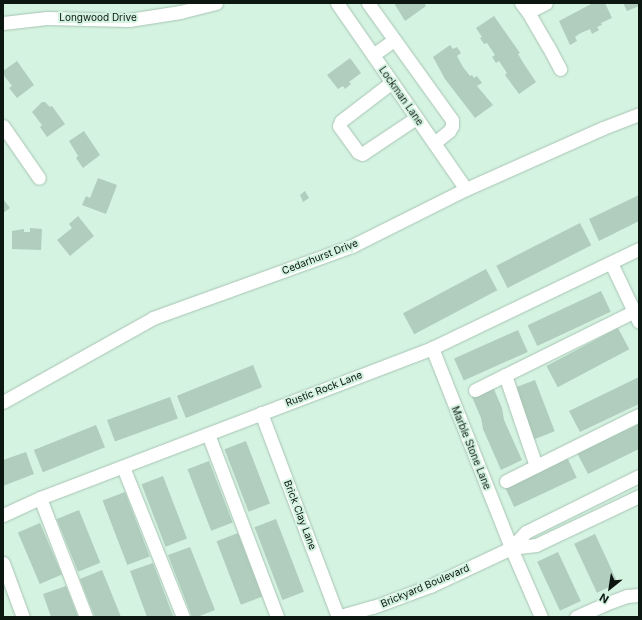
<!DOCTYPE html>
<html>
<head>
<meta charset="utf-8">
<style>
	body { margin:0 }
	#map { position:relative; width:642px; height:620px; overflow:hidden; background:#d5f3e1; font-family:Inter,sans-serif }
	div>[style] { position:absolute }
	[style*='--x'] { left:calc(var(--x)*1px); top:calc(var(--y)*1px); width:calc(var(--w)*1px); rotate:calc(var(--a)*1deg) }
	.building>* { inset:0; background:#b1cdbd; transform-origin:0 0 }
	.roads { filter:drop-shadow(0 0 1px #a7c4b3) drop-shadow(0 0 1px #a7c4b3) }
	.minor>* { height:13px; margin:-6.5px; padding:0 6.5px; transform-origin:6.5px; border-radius:6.5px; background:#fff }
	span { translate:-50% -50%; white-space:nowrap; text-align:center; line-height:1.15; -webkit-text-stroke:4px #d5f3e1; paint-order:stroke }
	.street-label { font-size:10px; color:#0c1711 }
	.frame { position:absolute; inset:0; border:4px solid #0c1711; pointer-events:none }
	.north { position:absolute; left:590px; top:568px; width:40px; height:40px; -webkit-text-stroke:3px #d5f3e1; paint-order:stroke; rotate:210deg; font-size:11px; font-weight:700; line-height:16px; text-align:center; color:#0c1711 }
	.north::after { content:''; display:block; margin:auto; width:14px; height:18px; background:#0c1711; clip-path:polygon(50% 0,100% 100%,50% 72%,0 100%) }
</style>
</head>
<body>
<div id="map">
	<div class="building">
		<div style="clip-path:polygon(394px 3px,424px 3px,426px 6px,405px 21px)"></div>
		<div style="clip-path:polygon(593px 3px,605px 3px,612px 18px,601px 23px,602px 25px,597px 27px,599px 30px,592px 34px,590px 29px,579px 34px,575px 37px,577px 41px,570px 45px,559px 21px)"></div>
		<div style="clip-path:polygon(623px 3px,639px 3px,639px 6px,627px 11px)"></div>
		<div style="clip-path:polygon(494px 16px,520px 53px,518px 54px,524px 64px,536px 82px,519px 94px,505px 75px,507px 73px,499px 61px,496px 63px,492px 57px,495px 55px,487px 43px,484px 44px,480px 38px,482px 37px,476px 28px)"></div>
		<div style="clip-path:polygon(450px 45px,453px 49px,457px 47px,461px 53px,457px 56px,463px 67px,470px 76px,472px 75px,474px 78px,477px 76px,482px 83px,477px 86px,493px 105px,475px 118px,445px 79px,433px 57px)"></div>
		<div style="clip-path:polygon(350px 58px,361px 73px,349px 82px,351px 84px,345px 89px,343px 86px,338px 89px,327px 75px)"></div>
		<div style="clip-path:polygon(17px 61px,34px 85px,17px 98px,9px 88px,12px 86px,5px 77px,3px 71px)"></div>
		<div style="clip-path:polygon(42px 102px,45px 102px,50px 107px,52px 106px,65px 124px,47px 137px,40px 127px,42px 125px,32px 112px)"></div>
		<div style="clip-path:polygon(84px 131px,100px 155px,83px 168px,76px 158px,78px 156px,69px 141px)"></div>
		<div style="clip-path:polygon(98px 178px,117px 185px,106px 214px,82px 205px,86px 196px,90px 198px)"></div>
		<div style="clip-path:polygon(305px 191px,309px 198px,303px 202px,300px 195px)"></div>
		<div style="clip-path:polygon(639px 195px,639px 221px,599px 241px,589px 219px)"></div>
		<div style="clip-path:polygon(3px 199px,10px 208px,3px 213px)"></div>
		<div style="clip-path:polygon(78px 216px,94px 236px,70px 256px,57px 240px,72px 228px,69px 224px)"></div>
		<div style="left:580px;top:223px;width:25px;height:94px;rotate:63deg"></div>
		<div style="clip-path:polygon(30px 228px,42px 229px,41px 250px,12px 249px,12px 231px,24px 229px,24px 232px,30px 232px)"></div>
		<div style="left:486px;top:269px;width:24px;height:94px;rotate:62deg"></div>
		<div style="left:601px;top:291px;width:23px;height:81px;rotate:65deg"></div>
		<div style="left:618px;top:328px;width:24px;height:81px;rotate:62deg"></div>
		<div style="left:518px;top:330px;width:24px;height:70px;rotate:66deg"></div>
		<div style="left:253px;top:365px;width:24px;height:82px;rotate:68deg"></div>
		<div style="clip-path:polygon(639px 377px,639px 404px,580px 432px,569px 411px)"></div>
		<div style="left:535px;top:380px;width:55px;height:24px;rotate:69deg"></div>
		<div style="clip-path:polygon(493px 387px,502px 408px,504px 420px,522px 460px,501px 470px,483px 429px,481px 418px,472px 397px)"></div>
		<div style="left:170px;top:397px;width:23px;height:67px;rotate:70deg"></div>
		<div style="clip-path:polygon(639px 424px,639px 449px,588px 474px,577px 453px)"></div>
		<div style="left:96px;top:425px;width:24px;height:67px;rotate:68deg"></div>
		<div style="left:246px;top:441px;width:67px;height:23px;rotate:69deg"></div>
		<div style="clip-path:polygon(26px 452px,34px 474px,3px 486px,3px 460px)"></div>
		<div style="left:567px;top:457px;width:23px;height:69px;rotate:65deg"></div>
		<div style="left:209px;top:461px;width:66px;height:23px;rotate:69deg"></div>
		<div style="left:163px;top:476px;width:67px;height:23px;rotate:69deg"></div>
		<div style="left:125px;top:492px;width:69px;height:24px;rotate:69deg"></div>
		<div style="left:79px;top:510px;width:57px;height:24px;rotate:68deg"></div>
		<div style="left:276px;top:519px;width:78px;height:23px;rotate:69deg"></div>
		<div style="left:40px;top:523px;width:56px;height:24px;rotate:67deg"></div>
		<div style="left:238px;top:533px;width:68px;height:23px;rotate:69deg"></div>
		<div style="left:595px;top:534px;width:54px;height:23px;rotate:65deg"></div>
		<div style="clip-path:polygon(190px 547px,215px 610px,197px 617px,192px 617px,168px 555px)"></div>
		<div style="left:558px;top:552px;width:54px;height:23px;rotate:65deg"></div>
		<div style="clip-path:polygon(153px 563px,173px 616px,171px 617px,147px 617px,130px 571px)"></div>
		<div style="clip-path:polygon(102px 570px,115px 602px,121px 617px,95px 617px,88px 600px,80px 579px)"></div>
		<div style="clip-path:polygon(66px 586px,78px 617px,51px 617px,43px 594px)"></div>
	</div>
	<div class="roads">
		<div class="minor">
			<div style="--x:337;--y:3;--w:226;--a:55.3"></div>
			<div style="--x:368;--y:3;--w:144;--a:54.3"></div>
			<div style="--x:452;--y:120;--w:6;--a:90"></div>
			<div style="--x:452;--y:126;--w:6;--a:121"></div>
			<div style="--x:449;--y:131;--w:19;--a:141"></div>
			<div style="--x:521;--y:3;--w:11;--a:52"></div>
			<div style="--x:528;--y:12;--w:39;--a:60"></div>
			<div style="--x:548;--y:46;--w:26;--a:62"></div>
			<div style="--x:528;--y:12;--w:20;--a:-27"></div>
			<div style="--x:3;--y:23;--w:44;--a:-6.5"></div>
			<div style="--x:47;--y:18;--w:82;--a:1.4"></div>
			<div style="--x:129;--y:20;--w:52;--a:-8.9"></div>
			<div style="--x:180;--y:12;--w:37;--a:-14"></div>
			<div style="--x:373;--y:55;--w:26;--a:-36"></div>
			<div style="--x:392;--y:82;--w:64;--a:142.6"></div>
			<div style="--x:341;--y:121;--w:5;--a:112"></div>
			<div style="--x:339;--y:126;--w:32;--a:54"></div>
			<div style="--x:358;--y:152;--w:4;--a:27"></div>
			<div style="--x:362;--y:154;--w:65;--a:-33.7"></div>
			<div style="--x:3;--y:126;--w:63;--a:55.3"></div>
			<div style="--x:611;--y:263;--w:65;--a:64.6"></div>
			<div style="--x:432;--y:348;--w:215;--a:68.4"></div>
			<div style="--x:511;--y:548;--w:75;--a:66.5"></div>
			<div style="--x:505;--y:375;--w:96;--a:71.2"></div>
			<div style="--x:475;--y:390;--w:183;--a:-26.3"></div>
			<div style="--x:3;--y:402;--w:172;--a:-29.2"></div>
			<div style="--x:153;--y:318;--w:212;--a:-19.9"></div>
			<div style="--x:352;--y:246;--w:127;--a:-26.6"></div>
			<div style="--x:466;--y:189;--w:150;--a:-24"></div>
			<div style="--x:603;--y:128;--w:39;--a:-21"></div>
			<div style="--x:261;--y:413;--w:218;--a:69.3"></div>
			<div style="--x:208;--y:434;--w:196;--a:69.3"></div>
			<div style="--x:123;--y:467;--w:162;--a:68.2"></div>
			<div style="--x:506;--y:481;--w:148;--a:-26.4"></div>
			<div style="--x:40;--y:498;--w:128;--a:68.9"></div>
			<div style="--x:3;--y:515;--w:41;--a:-24.7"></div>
			<div style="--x:40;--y:498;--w:420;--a:-20.9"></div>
			<div style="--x:432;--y:348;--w:229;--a:-25.6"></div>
			<div style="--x:511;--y:548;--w:22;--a:-47"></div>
			<div style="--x:526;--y:532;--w:126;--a:-26.4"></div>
			<div style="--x:3;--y:563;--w:58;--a:69.7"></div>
			<div style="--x:337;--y:617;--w:37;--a:-16"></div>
			<div style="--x:373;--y:607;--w:61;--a:-20.2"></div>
			<div style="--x:430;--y:586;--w:89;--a:-25.1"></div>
			<div style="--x:511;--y:548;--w:25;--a:-7"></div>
			<div style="--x:536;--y:545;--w:114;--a:-25.4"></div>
			<div style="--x:576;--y:617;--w:32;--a:-24"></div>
			<div style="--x:605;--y:604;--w:23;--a:-20"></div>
			<div style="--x:627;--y:596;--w:12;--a:-5"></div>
		</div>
	</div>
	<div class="street-label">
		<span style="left:98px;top:18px">Longwood Drive</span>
		<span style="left:401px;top:96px;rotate:55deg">Lockman Lane</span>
		<span style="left:320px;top:257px;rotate:-21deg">Cedarhurst Drive</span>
		<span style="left:324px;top:389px;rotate:-21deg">Rustic Rock Lane</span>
		<span style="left:471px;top:448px;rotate:68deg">Marble Stone Lane</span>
		<span style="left:300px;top:515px;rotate:69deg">Brick Clay Lane</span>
		<span style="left:425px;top:586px;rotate:-23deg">Brickyard Boulevard</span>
	</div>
	<div class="frame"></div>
	<div class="north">N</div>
</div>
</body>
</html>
